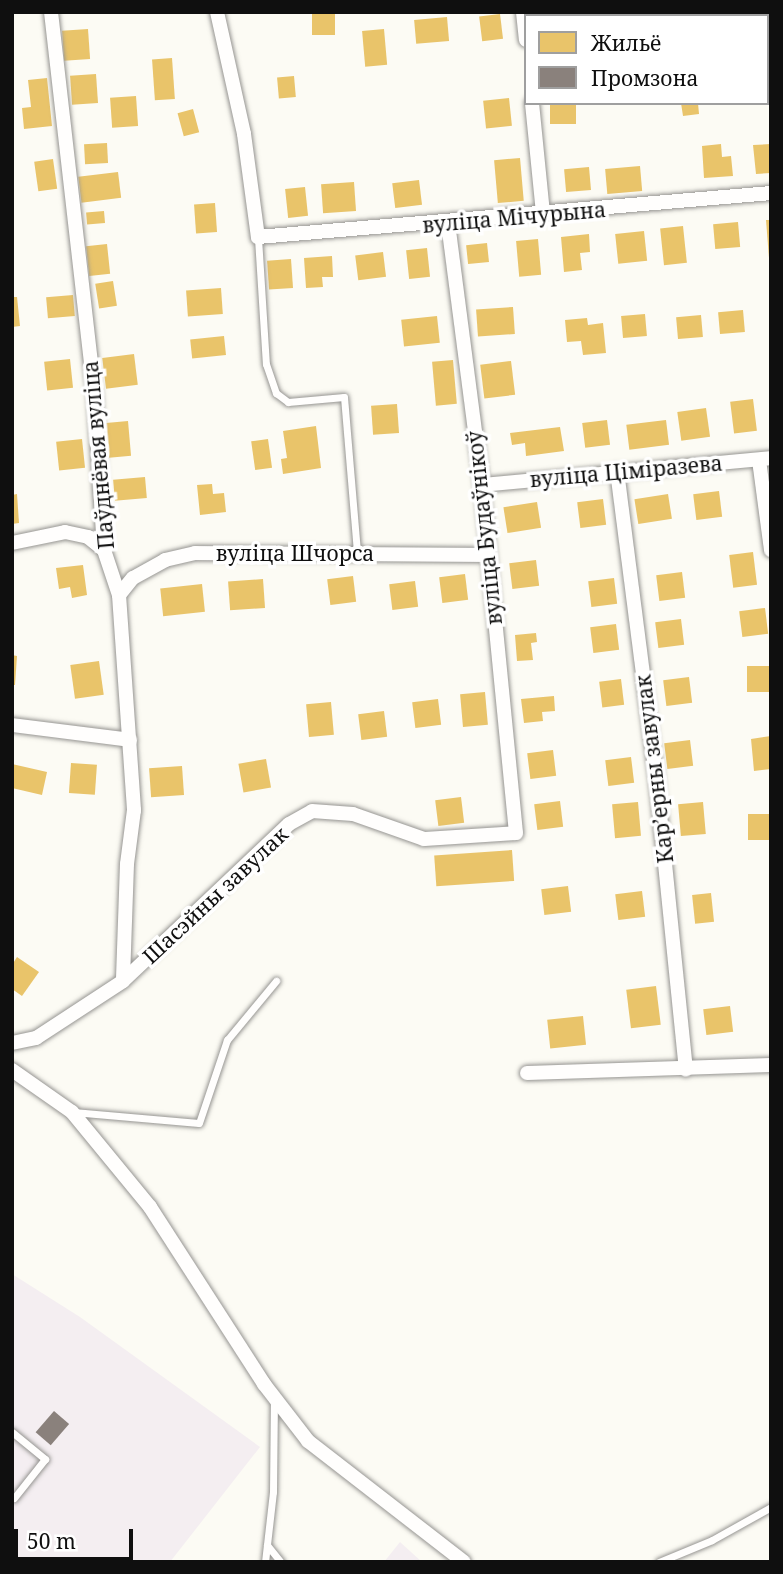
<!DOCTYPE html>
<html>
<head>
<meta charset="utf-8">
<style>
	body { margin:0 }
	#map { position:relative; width:783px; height:1574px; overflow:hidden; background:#fcfbf4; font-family:"Noto Serif",serif }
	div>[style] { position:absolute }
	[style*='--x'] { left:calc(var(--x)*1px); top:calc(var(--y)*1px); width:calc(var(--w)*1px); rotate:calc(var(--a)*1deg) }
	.industrial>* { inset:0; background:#f4eef1 }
	.homes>* { inset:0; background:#e9c46a; transform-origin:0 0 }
	.industry>* { inset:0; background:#8a817c; transform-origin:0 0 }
	.roads { filter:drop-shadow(0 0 2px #969592) drop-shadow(0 0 2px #969592) }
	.lane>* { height:7px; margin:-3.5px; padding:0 3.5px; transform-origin:3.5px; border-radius:3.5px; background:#fffefd }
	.street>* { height:14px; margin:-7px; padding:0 7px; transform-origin:7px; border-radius:7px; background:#fffefd }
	span { translate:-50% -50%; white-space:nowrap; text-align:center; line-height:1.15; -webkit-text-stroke:7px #fff; paint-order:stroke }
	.street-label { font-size:21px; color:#0f0f0f }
	.frame { position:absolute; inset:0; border:14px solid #0f0f0f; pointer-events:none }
	.legend { position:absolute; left:524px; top:14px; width:245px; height:91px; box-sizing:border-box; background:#fff; border:2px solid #9f9f9f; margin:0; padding:9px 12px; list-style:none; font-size:21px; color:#0f0f0f }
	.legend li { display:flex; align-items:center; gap:14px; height:35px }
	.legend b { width:35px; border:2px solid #9f9f9f }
	.scale { position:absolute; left:14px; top:1529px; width:119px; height:32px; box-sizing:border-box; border:4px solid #0f0f0f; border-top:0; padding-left:9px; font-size:21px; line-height:24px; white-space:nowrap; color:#0f0f0f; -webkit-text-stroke:5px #fff; paint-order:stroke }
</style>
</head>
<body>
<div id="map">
	<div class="industrial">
		<div style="clip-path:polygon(12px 1274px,80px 1317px,260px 1447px,170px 1562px,12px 1562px)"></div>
		<div style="clip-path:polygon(400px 1542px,422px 1562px,384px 1562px)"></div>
	</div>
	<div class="homes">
		<div style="left:312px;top:12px;width:23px;height:23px"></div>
		<div style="left:500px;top:14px;width:25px;height:21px;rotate:83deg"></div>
		<div style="left:447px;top:17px;width:24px;height:33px;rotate:85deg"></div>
		<div style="left:88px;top:29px;width:30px;height:26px;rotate:86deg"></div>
		<div style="left:384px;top:29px;width:36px;height:22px;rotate:85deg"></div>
		<div style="left:771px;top:53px;width:32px;height:4px;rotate:90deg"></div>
		<div style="left:172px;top:58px;width:41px;height:20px;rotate:86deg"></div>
		<div style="left:96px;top:74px;width:29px;height:26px;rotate:86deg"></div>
		<div style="left:294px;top:76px;width:21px;height:17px;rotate:85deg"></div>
		<div style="clip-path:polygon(47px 78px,52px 126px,24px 129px,22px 108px,31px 107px,28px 80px)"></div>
		<div style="left:136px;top:96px;width:30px;height:26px;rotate:86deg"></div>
		<div style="left:509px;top:98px;width:28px;height:26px;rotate:84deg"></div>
		<div style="left:550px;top:103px;width:26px;height:21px"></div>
		<div style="clip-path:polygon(681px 103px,698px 103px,699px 114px,683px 116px)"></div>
		<div style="left:193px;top:109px;width:24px;height:16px;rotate:75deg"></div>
		<div style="left:107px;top:143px;width:20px;height:23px;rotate:87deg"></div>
		<div style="clip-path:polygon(721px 144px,722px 157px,731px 156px,733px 176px,704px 178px,702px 146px)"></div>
		<div style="clip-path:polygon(771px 144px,771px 173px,756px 174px,753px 145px)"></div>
		<div style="left:520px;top:158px;width:43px;height:26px;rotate:85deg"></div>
		<div style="left:53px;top:159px;width:30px;height:19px;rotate:82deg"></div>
		<div style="left:640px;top:166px;width:25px;height:35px;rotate:85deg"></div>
		<div style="left:589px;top:167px;width:23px;height:25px;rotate:85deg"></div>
		<div style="left:118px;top:172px;width:26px;height:40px;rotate:83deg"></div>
		<div style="left:419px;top:180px;width:25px;height:27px;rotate:83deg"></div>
		<div style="left:354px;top:182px;width:29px;height:33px;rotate:86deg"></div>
		<div style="left:305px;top:187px;width:29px;height:20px;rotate:84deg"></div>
		<div style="left:215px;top:203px;width:29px;height:21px;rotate:86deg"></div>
		<div style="left:104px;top:211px;width:12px;height:18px;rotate:85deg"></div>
		<div style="clip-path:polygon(766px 220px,771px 220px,771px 258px,769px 258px)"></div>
		<div style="left:738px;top:222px;width:25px;height:25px;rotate:85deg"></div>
		<div style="left:683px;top:226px;width:37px;height:23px;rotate:84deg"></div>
		<div style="left:644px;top:231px;width:30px;height:29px;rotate:84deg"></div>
		<div style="clip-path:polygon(589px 234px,590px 252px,580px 253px,582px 270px,564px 272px,561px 237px)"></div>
		<div style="left:538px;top:239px;width:36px;height:22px;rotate:85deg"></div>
		<div style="left:487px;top:243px;width:19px;height:21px;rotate:84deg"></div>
		<div style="left:107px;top:244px;width:30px;height:21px;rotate:84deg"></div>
		<div style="left:427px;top:248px;width:29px;height:21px;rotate:84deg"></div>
		<div style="left:383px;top:252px;width:25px;height:28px;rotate:83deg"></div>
		<div style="clip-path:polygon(332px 256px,333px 277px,322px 277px,323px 287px,306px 288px,304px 258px)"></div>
		<div style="left:291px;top:259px;width:29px;height:24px;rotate:86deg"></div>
		<div style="left:113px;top:281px;width:25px;height:18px;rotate:81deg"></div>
		<div style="left:221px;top:288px;width:26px;height:35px;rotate:86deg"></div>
		<div style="left:73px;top:295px;width:21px;height:27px;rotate:85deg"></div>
		<div style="clip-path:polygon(12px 297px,17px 297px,20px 326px,12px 327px)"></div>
		<div style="left:513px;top:307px;width:27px;height:37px;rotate:86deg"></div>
		<div style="left:743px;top:310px;width:22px;height:25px;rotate:85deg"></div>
		<div style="left:645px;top:314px;width:22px;height:24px;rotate:85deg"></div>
		<div style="left:701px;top:315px;width:22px;height:25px;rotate:85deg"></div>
		<div style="left:437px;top:316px;width:27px;height:36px;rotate:84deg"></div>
		<div style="clip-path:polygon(587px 318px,588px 325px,603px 323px,606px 353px,583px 355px,581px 341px,567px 342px,565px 320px)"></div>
		<div style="left:224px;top:336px;width:19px;height:34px;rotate:84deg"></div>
		<div style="left:134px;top:354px;width:31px;height:32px;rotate:83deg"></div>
		<div style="left:70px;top:359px;width:29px;height:26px;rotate:84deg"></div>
		<div style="left:453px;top:360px;width:44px;height:21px;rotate:85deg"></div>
		<div style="left:511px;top:361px;width:34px;height:31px;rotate:83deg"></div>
		<div style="left:753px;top:399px;width:32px;height:23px;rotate:83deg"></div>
		<div style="left:397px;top:404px;width:29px;height:26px;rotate:86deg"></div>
		<div style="left:706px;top:408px;width:29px;height:29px;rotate:82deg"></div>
		<div style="left:607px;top:420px;width:25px;height:25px;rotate:83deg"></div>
		<div style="left:666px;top:420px;width:25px;height:40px;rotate:83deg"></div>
		<div style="left:128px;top:421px;width:35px;height:22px;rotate:85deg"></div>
		<div style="clip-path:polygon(316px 426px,321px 468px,283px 474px,281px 459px,287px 458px,283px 431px)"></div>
		<div style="clip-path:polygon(560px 427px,564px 451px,526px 456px,525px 443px,512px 445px,510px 433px)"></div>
		<div style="left:82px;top:439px;width:29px;height:26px;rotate:84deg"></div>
		<div style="left:268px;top:439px;width:29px;height:17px;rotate:82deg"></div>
		<div style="left:145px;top:477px;width:21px;height:32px;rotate:85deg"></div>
		<div style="clip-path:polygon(212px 484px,213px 494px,224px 493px,226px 512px,200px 515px,197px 485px)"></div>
		<div style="left:719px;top:491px;width:26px;height:26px;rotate:83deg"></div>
		<div style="clip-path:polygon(17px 494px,19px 523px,12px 524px,12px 495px)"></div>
		<div style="left:668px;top:494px;width:25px;height:34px;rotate:81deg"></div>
		<div style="left:603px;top:499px;width:26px;height:26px;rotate:83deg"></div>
		<div style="left:537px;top:502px;width:26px;height:34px;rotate:81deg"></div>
		<div style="left:753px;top:552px;width:33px;height:24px;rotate:83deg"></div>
		<div style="left:536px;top:560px;width:26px;height:27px;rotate:83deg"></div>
		<div style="clip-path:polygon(83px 565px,87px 595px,72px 598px,70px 587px,59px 589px,56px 568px)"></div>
		<div style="left:682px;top:572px;width:26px;height:26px;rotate:83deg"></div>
		<div style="left:465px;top:574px;width:26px;height:26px;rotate:83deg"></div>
		<div style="left:353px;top:576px;width:26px;height:26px;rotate:83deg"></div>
		<div style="left:614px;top:578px;width:26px;height:26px;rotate:83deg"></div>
		<div style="left:263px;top:579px;width:29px;height:35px;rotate:86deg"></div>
		<div style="left:415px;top:581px;width:26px;height:26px;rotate:83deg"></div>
		<div style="left:202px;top:584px;width:28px;height:42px;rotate:84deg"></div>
		<div style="left:765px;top:608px;width:26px;height:26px;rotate:83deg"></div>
		<div style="left:681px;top:619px;width:26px;height:26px;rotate:83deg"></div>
		<div style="left:616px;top:624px;width:26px;height:26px;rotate:83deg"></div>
		<div style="clip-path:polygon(536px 633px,537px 642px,531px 643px,533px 660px,517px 661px,515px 635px)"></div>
		<div style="clip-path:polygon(12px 655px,17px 656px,15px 685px,12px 685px)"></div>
		<div style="left:99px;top:661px;width:34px;height:29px;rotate:82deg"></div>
		<div style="left:771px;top:666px;width:26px;height:24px;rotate:90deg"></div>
		<div style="left:689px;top:677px;width:26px;height:26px;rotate:83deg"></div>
		<div style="left:621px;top:679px;width:26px;height:22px;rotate:83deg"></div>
		<div style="left:485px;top:692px;width:33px;height:25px;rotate:85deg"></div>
		<div style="clip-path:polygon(554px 696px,555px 711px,542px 712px,543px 721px,524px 723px,521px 699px)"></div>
		<div style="left:438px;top:699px;width:26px;height:26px;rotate:83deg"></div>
		<div style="left:331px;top:702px;width:33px;height:25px;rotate:85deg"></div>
		<div style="left:384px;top:711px;width:26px;height:26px;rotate:83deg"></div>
		<div style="clip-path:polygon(771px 736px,771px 769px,754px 771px,751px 739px)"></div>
		<div style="left:690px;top:740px;width:26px;height:26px;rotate:83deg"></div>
		<div style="left:553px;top:750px;width:26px;height:26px;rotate:83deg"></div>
		<div style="left:631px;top:757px;width:26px;height:26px;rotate:83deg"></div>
		<div style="left:266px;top:759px;width:29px;height:28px;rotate:80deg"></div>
		<div style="left:71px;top:763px;width:26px;height:30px;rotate:4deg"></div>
		<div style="clip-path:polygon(12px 764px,47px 772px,42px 795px,12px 788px)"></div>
		<div style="left:182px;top:766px;width:29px;height:33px;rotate:86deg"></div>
		<div style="left:461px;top:797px;width:26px;height:26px;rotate:83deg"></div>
		<div style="left:560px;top:801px;width:26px;height:26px;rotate:83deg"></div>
		<div style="left:638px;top:802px;width:34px;height:26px;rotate:85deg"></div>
		<div style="left:703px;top:802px;width:32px;height:25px;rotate:85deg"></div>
		<div style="left:771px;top:814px;width:26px;height:23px;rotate:90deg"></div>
		<div style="left:512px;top:850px;width:31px;height:78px;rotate:86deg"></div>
		<div style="left:568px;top:886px;width:26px;height:27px;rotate:83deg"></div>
		<div style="left:642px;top:891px;width:26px;height:27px;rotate:83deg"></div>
		<div style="left:711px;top:893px;width:29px;height:19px;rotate:84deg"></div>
		<div style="clip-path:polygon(17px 957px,39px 972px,22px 996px,12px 989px,12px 965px)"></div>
		<div style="left:656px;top:986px;width:39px;height:30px;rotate:83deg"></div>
		<div style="left:730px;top:1006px;width:26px;height:27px;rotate:83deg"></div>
		<div style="left:583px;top:1016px;width:29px;height:36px;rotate:84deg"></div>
	</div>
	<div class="industry">
		<div style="left:54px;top:1411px;width:20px;height:28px;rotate:41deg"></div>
	</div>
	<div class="roads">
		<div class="lane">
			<div style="--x:258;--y:238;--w:126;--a:86.4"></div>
			<div style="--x:266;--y:364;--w:31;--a:71"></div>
			<div style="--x:276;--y:393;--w:15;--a:37"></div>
			<div style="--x:288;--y:402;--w:56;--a:-5.1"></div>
			<div style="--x:344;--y:397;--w:156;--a:85.2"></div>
			<div style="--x:73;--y:1112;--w:126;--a:5"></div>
			<div style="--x:199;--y:1123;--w:88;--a:-71.4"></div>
			<div style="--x:227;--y:1040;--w:77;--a:-50.3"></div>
			<div style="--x:12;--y:1432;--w:43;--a:39.3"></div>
			<div style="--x:45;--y:1459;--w:50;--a:128.5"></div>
			<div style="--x:267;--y:1545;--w:22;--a:51"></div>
			<div style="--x:265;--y:1562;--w:70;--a:-83.5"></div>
			<div style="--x:273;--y:1492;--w:91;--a:-89.4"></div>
			<div style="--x:659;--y:1562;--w:57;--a:-22.5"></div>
			<div style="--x:712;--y:1540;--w:68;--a:-29.2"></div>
		</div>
		<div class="street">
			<div style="--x:51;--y:12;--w:389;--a:83.5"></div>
			<div style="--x:95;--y:399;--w:151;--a:86.6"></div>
			<div style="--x:104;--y:550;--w:47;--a:71.6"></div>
			<div style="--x:119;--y:595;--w:216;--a:86"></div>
			<div style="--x:134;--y:810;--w:54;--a:97.4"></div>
			<div style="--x:127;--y:864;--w:117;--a:92"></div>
			<div style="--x:217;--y:12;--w:125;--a:77.5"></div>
			<div style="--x:244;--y:134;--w:104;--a:82.3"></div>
			<div style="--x:258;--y:237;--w:515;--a:-4.9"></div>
			<div style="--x:523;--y:12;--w:28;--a:84"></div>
			<div style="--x:532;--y:103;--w:112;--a:84.3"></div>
			<div style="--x:759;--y:460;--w:91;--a:82.4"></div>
			<div style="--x:617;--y:471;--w:306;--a:82.7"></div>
			<div style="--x:656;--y:775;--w:296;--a:84.2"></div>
			<div style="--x:482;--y:485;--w:290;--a:-5.3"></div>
			<div style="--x:12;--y:543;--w:54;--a:-11.7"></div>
			<div style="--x:65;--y:532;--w:24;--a:12"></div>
			<div style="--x:88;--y:537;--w:21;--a:39"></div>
			<div style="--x:119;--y:595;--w:22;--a:-51"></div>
			<div style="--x:133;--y:578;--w:37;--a:-29"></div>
			<div style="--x:165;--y:560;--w:31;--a:-13"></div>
			<div style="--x:195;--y:553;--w:291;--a:0.4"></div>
			<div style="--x:12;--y:725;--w:119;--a:7.2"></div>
			<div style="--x:12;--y:1043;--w:25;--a:-12"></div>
			<div style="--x:36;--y:1038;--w:104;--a:-33.2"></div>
			<div style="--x:123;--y:981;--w:228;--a:-43.4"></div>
			<div style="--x:289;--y:824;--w:26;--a:-29"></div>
			<div style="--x:312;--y:811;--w:41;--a:4.2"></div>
			<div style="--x:353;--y:814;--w:75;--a:19.4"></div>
			<div style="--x:424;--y:839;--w:92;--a:-3.7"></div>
			<div style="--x:516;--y:833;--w:350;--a:-95.6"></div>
			<div style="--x:482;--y:485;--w:263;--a:-97.4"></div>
			<div style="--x:12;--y:1070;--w:73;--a:35"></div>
			<div style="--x:72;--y:1112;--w:123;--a:50.6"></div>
			<div style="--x:150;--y:1207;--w:211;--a:57.2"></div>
			<div style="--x:264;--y:1384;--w:72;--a:52.3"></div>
			<div style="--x:308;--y:1441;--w:197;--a:37.8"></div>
			<div style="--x:527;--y:1073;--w:244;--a:-1.9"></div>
		</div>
	</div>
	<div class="street-label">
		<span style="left:514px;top:217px;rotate:-5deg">вуліца Мічурына</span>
		<span style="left:98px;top:455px;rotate:-95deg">Паўднёвая вуліца</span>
		<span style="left:626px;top:471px;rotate:-5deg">вуліца Ціміразева</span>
		<span style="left:484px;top:528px;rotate:-96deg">вуліца Будаўнікоў</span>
		<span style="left:295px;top:553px">вуліца Шчорса</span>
		<span style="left:654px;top:769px;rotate:-97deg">Карʼерны завулак</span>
		<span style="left:215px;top:895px;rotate:-43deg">Шасэйны завулак</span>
	</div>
	<div class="frame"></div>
	<ul class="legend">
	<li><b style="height:19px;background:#e9c46a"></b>Жильё</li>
	<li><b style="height:19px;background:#8a817c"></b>Промзона</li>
	</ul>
	<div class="scale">50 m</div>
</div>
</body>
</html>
